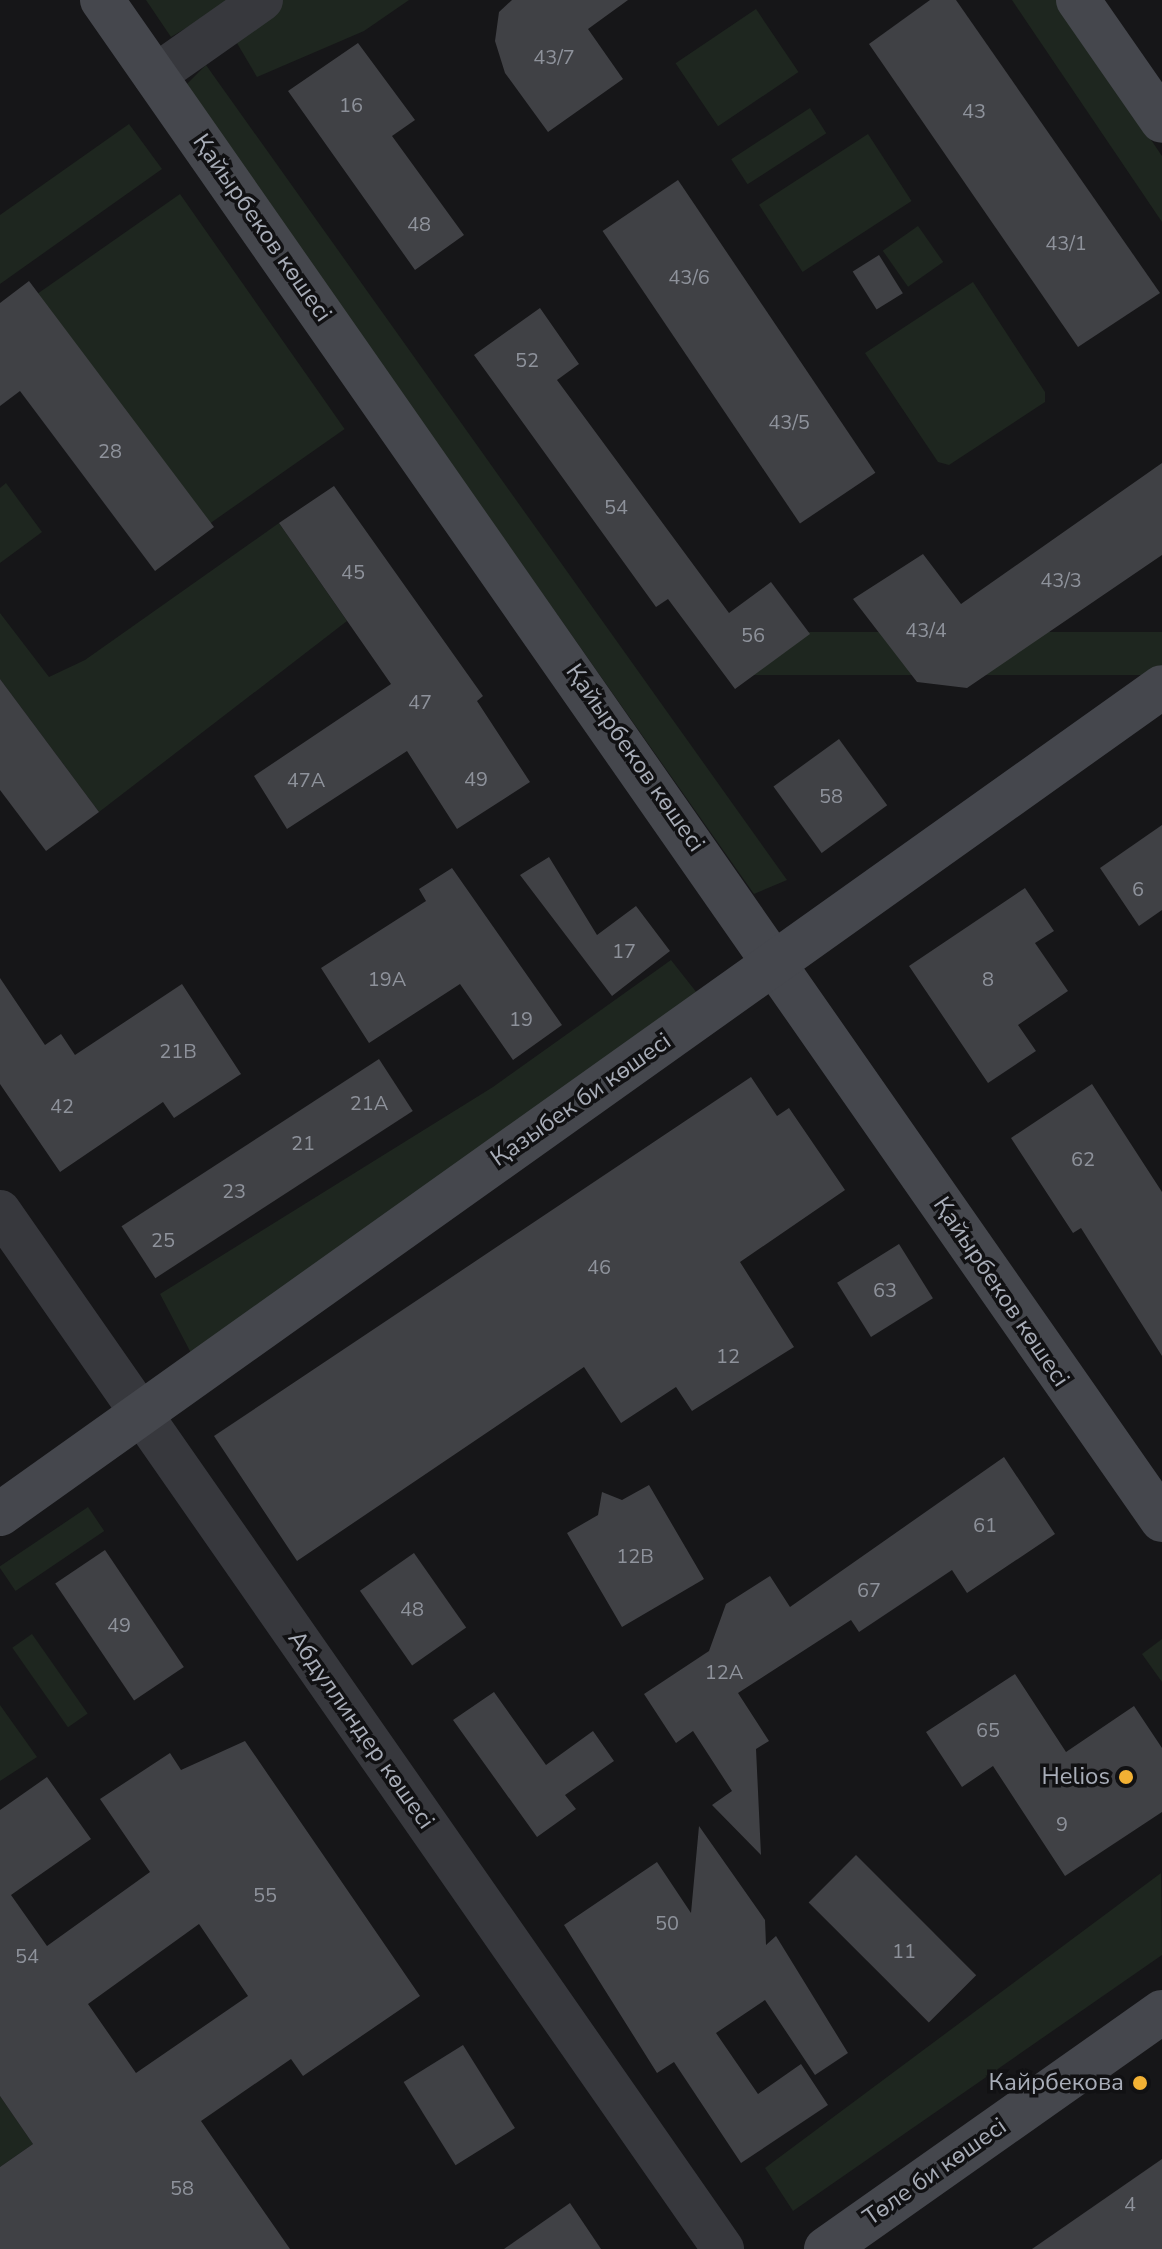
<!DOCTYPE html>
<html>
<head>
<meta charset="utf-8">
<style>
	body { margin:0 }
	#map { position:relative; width:1162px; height:2249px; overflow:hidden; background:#161618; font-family:"Nunito Sans",sans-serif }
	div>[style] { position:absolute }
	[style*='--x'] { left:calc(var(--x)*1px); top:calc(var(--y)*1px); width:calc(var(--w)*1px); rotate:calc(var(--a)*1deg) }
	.green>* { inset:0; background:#1e261f; transform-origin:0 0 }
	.building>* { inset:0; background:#404145; transform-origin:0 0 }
	.street>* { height:42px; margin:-21px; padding:0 21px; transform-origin:21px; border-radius:21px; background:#37383d }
	.secondary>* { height:44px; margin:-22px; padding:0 22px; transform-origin:22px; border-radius:22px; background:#45474d }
	.dots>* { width:22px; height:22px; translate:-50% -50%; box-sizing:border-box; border:4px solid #111113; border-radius:50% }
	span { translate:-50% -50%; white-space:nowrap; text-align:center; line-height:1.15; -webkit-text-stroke:7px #111113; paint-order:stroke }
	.number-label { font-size:20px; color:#8e929b }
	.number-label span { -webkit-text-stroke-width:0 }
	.street-label { font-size:24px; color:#a8adb8 }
	.poi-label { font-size:24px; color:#a8adb8 }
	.right { translate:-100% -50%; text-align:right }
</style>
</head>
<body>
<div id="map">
	<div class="green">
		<div style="clip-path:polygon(146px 0,233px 0,171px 37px)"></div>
		<div style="clip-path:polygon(278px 0,409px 0,364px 31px,257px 77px,231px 33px)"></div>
		<div style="clip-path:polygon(1012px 0,1056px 0,1162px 156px,1162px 222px)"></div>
		<div style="left:756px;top:9px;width:76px;height:97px;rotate:56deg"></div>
		<div style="clip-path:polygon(206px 65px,787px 880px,754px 894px,185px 86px)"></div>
		<div style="left:810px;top:108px;width:30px;height:94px;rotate:57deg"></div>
		<div style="clip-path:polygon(129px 124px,162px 169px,0 284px,0 215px)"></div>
		<div style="left:868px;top:134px;width:80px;height:130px;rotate:57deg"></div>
		<div style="left:180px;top:194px;width:287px;height:174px;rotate:55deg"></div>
		<div style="left:918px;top:226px;width:44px;height:43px;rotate:55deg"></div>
		<div style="clip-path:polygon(973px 282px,1045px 392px,1045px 402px,949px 465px,938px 462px,865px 353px)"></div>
		<div style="clip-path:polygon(6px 483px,42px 532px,0 563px,0 488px)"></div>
		<div style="clip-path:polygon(279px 523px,347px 621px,99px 812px,0 679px,0 613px,49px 677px,85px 660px)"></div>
		<div style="left:1162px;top:632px;width:43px;height:422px;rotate:90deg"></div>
		<div style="clip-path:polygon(671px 960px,697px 993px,191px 1353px,160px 1294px,493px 1087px)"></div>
		<div style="left:88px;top:1507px;width:29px;height:107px;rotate:56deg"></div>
		<div style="left:32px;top:1634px;width:97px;height:24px;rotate:55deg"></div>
		<div style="clip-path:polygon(1162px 1639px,1162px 1682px,1142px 1654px)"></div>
		<div style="clip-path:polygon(0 1705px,37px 1757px,0 1781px)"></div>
		<div style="clip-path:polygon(1161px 1873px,1162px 1955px,793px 2211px,765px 2168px)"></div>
		<div style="clip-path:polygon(0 2096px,33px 2144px,0 2167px)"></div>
	</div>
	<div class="building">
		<div style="clip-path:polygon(512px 0,628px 0,588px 29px,623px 79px,548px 132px,505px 73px,495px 41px,499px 12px)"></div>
		<div style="clip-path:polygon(930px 0,956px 0,1160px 293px,1078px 347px,869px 44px)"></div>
		<div style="clip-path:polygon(358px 43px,415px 120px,392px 136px,464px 235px,415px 270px,288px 91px)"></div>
		<div style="left:678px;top:180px;width:353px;height:91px;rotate:56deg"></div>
		<div style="left:879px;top:255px;width:45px;height:31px;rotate:58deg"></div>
		<div style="clip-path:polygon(29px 281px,214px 527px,155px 571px,20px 391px,0 406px,0 303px)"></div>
		<div style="clip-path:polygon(540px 308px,579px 364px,557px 380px,729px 613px,771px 582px,810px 634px,735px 689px,668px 599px,656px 607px,474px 355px)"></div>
		<div style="clip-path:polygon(1162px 463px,1162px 555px,967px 688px,917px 682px,853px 599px,923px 554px,961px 604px)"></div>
		<div style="clip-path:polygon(334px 486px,483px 696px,477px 701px,530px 782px,457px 829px,407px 751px,287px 829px,254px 776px,391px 684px,279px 523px)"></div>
		<div style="clip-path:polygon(0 679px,99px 812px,46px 851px,0 790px)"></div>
		<div style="left:839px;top:739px;width:82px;height:81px;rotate:54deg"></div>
		<div style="clip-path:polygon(1162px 825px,1162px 910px,1139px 926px,1100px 868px)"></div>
		<div style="clip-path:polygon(549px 857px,597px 935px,636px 906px,670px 951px,612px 996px,520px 875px)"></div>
		<div style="clip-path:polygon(452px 868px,562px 1025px,513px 1060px,460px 984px,369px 1043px,321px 968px,426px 901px,419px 889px)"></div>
		<div style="clip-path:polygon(1025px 888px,1054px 931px,1035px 943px,1068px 991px,1018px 1025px,1036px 1051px,988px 1083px,909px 966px)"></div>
		<div style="clip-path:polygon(0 978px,45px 1045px,61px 1034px,75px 1055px,182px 984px,241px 1074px,174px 1118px,163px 1102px,60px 1172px,0 1084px)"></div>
		<div style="left:379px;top:1059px;width:62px;height:307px;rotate:57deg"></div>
		<div style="clip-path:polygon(751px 1077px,777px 1116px,789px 1108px,845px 1190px,740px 1262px,794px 1347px,692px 1411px,676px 1387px,621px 1423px,584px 1367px,297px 1561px,214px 1436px)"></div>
		<div style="clip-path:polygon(1092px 1084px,1162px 1192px,1162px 1356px,1081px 1228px,1073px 1233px,1011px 1138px)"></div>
		<div style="left:899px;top:1244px;width:64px;height:73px;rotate:58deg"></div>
		<div style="clip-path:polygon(1004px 1457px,1055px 1534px,967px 1593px,952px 1570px,859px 1632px,851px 1620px,738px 1693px,769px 1741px,756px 1749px,761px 1855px,712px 1805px,732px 1791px,693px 1731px,676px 1743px,644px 1694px,709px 1651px,726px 1604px,770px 1576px,790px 1607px)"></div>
		<div style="clip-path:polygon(649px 1485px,704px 1579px,622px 1627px,567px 1533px,598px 1515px,602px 1492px,622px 1500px)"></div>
		<div style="left:105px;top:1550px;width:141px;height:60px;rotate:56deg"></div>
		<div style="left:414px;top:1553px;width:91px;height:66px;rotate:55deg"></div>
		<div style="clip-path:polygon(1015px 1674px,1066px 1752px,1134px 1706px,1162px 1748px,1162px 1812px,1065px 1876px,993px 1766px,962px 1787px,926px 1732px)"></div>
		<div style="clip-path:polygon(494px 1692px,546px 1765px,593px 1731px,614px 1761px,565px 1795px,576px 1809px,537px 1837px,453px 1720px)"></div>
		<div style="clip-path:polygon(evenodd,245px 1741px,420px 1996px,303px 2076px,291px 2059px,201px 2121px,290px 2249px,0 2249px,0 2167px,33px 2144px,0 2096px,0 1810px,47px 1777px,91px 1839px,11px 1895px,47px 1946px,150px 1872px,100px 1799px,170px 1753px,181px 1770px,245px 1741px,199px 1924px,248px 1996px,136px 2073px,88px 2004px,199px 1924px)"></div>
		<div style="clip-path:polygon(699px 1826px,765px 1920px,766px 1945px,776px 1936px,848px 2053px,815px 2075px,765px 2000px,716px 2033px,758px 2094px,801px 2064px,828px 2105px,741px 2163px,674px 2062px,657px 2073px,564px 1925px,657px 1862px,691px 1913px)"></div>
		<div style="left:856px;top:1855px;width:170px;height:67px;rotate:45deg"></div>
		<div style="left:463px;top:2045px;width:98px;height:70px;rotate:58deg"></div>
		<div style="clip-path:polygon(1162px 2159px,1162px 2249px,1032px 2249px)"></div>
		<div style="clip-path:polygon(570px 2203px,601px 2249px,504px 2249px)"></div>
	</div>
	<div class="street">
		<div style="--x:154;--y:76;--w:132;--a:-35.1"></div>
		<div style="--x:0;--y:1211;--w:1265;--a:55.14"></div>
	</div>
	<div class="secondary">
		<div style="--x:102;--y:0;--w:1853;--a:55.11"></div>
		<div style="--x:1078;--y:0;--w:147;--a:55.2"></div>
		<div style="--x:0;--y:1514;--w:1426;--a:-35.44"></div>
		<div style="--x:826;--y:2249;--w:411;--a:-35.2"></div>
	</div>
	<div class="dots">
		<div style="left:1126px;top:1777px;background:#f2b134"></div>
		<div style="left:1140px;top:2083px;background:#f2b134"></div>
	</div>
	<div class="number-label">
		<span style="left:554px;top:57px">43/7</span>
		<span style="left:351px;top:105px">16</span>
		<span style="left:974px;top:111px">43</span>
		<span style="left:419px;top:224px">48</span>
		<span style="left:1066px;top:243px">43/1</span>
		<span style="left:689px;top:277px">43/6</span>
		<span style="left:527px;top:360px">52</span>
		<span style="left:789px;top:422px">43/5</span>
		<span style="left:110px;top:451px">28</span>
		<span style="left:616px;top:507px">54</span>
		<span style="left:353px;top:572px">45</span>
		<span style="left:1061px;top:580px">43/3</span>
		<span style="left:926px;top:630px">43/4</span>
		<span style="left:753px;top:635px">56</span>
		<span style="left:420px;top:702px">47</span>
		<span style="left:476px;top:779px">49</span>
		<span style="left:306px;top:780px">47А</span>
		<span style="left:831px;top:796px">58</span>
		<span style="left:1138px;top:889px">6</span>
		<span style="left:624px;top:951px">17</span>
		<span style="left:387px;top:979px">19А</span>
		<span style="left:988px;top:979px">8</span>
		<span style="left:521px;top:1019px">19</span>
		<span style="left:178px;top:1051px">21В</span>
		<span style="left:369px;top:1103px">21А</span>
		<span style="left:62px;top:1106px">42</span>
		<span style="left:303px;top:1143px">21</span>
		<span style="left:1083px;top:1159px">62</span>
		<span style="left:234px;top:1191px">23</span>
		<span style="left:163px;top:1240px">25</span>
		<span style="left:599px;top:1267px">46</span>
		<span style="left:885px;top:1290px">63</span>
		<span style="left:728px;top:1356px">12</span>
		<span style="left:985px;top:1525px">61</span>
		<span style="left:635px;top:1556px">12В</span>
		<span style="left:869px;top:1590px">67</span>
		<span style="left:412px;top:1609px">48</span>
		<span style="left:119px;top:1625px">49</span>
		<span style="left:724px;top:1672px">12А</span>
		<span style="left:988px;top:1730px">65</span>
		<span style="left:1062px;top:1824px">9</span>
		<span style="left:265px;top:1895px">55</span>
		<span style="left:667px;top:1923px">50</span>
		<span style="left:904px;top:1951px">11</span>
		<span style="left:27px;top:1956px">54</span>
		<span style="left:182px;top:2188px">58</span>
		<span style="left:1130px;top:2204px">4</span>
	</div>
	<div class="street-label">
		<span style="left:262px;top:228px;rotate:55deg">Қайырбеков көшесі</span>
		<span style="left:635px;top:758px;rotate:55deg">Қайырбеков көшесі</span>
		<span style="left:581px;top:1100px;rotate:-35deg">Қазыбек би көшесі</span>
		<span style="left:1001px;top:1292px;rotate:56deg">Қайырбеков көшесі</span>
		<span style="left:361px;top:1730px;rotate:55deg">Абдуллиндер көшесі</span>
		<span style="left:935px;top:2172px;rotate:-35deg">Төле би көшесі</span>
	</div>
	<div class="poi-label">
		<span class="right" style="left:1110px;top:1777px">Helios</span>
		<span class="right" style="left:1124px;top:2083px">Кайрбекова</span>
	</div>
</div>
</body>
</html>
